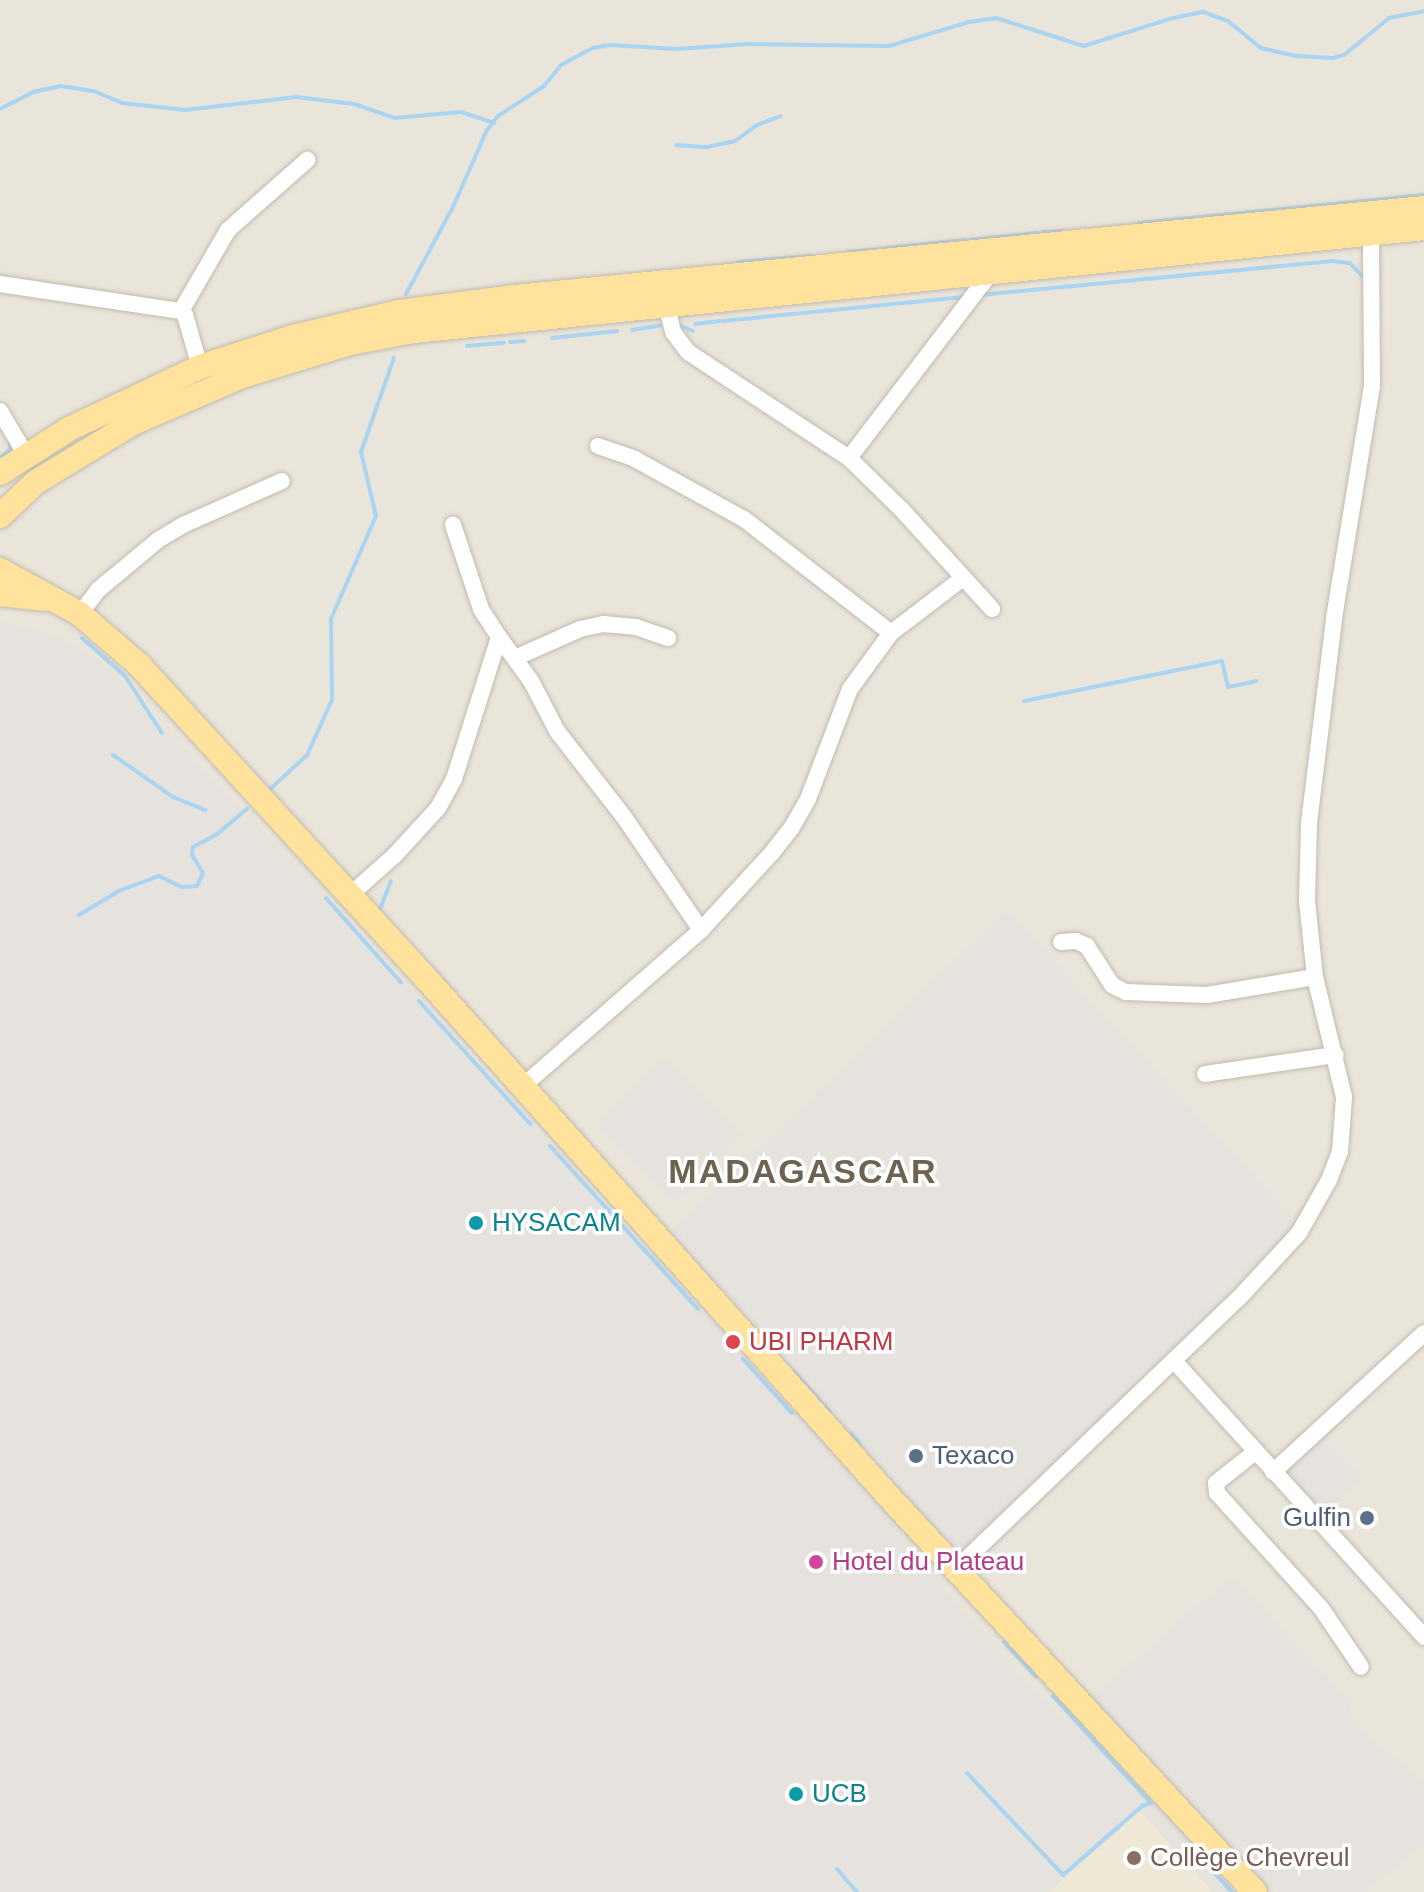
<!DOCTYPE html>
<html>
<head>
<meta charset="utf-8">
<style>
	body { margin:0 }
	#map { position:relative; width:1424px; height:1892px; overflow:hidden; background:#f6f3ec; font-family:Helvetica,sans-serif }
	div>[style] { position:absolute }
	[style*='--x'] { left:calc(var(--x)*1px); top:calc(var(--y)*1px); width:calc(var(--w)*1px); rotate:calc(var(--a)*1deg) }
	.residential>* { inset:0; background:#eae5da; transform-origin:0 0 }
	.industrial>* { inset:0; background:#e6e2dd; transform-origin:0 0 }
	.education>* { inset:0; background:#efe8d6 }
	.stream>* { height:4px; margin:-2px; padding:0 2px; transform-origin:2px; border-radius:2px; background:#a9d4f2 }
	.roads { filter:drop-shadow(0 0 2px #c2bbae) drop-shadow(0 0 2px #c2bbae) }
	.street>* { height:16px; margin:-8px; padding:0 8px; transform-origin:8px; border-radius:8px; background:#fff }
	.primary>* { height:24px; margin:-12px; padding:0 12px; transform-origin:12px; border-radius:12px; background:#ffe39c }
	.dots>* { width:22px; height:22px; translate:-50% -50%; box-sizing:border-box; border:4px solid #fff; border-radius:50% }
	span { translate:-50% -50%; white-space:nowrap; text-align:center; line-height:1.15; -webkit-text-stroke:7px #fff; paint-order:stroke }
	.culture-label { font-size:26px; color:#0d838f }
	.left { translate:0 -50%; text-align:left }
	.health-label { font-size:26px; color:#be3a42 }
	.service-label { font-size:26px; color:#4e5e75 }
	.right { translate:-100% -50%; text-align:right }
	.hotel-label { font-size:26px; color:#b23c85 }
	.education-label { font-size:26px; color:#785e54 }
	.district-label { font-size:34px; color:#6e6250; font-weight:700; letter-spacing:2px }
</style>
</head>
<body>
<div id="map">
	<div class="residential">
		<div style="left:0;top:0;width:1424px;height:1892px"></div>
	</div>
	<div class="industrial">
		<div style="clip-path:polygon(0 621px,57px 636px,100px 661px,323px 894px,649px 1254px,1007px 910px,1300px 1226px,1161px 1371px,935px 1579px,1064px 1722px,1232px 1576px,1347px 1698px,1356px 1726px,1424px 1782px,1424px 1844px,1364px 1892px,0 1892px)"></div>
		<div style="left:664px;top:1058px;width:109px;height:96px;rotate:45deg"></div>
		<div style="clip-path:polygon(1320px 1436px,1363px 1478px,1332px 1508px,1310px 1503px,1279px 1476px)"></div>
	</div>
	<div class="education">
		<div style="clip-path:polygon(1139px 1810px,1213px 1892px,1049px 1892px,1118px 1831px)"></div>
	</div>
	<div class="stream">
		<div style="--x:0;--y:109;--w:37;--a:-27"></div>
		<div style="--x:33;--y:92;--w:29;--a:-12"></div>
		<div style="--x:61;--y:86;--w:33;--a:9"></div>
		<div style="--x:94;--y:91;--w:30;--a:23"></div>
		<div style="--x:122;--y:103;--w:63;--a:6.3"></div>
		<div style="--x:185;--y:110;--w:112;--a:-6.7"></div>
		<div style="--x:296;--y:97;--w:58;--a:6.9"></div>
		<div style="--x:354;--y:104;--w:43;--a:18.9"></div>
		<div style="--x:395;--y:118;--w:66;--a:-5.2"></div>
		<div style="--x:461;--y:112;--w:35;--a:18"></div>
		<div style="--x:676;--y:145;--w:31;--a:4"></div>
		<div style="--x:707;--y:147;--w:29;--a:-12"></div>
		<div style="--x:735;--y:141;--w:27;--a:-36"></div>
		<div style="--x:757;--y:125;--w:25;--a:-21"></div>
		<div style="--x:1139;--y:223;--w:286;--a:-5.6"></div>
		<div style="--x:1043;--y:232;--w:19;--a:-3"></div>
		<div style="--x:970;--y:240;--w:68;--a:-5.9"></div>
		<div style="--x:887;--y:248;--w:79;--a:-5.8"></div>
		<div style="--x:848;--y:252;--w:37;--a:-5"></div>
		<div style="--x:738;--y:262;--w:73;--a:-4.7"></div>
		<div style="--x:406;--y:294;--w:99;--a:-61.6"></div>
		<div style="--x:453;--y:207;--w:84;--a:-66.2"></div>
		<div style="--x:487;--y:130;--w:18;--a:-52"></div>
		<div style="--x:498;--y:116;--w:55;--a:-33.1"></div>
		<div style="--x:544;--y:86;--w:27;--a:-51"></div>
		<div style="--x:561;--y:65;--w:36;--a:-28"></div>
		<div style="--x:593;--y:48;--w:17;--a:-10"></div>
		<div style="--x:610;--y:45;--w:66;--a:3.5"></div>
		<div style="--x:676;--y:49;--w:72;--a:-4"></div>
		<div style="--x:748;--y:44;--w:141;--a:0.8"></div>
		<div style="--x:889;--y:46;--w:84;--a:-16.7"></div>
		<div style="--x:969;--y:22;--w:27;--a:-8"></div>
		<div style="--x:996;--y:18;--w:92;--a:17.7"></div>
		<div style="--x:1084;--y:46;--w:89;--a:-17.6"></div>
		<div style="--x:1169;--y:19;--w:35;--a:-12"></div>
		<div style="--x:1203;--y:12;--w:27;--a:20"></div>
		<div style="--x:1228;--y:21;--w:43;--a:39.3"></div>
		<div style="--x:1261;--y:48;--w:37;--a:13"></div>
		<div style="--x:1297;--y:56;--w:36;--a:3"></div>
		<div style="--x:1333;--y:58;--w:11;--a:-15"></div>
		<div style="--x:1344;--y:55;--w:58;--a:-39.4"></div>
		<div style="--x:1389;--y:18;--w:36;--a:-11"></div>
		<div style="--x:980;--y:295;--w:352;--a:-5.5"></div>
		<div style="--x:1330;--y:261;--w:20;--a:6"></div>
		<div style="--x:1350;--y:263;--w:18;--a:47"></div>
		<div style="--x:723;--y:321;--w:242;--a:-5.7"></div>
		<div style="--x:695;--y:324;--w:25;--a:-7"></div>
		<div style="--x:678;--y:325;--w:16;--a:22"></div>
		<div style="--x:632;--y:330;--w:33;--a:-9"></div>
		<div style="--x:552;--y:338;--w:66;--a:-6.1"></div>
		<div style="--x:510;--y:342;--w:14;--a:-4"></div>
		<div style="--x:467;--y:346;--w:37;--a:-5"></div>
		<div style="--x:0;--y:458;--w:13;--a:-39"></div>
		<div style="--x:10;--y:450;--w:8;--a:-90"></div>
		<div style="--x:82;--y:638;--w:57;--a:41.5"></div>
		<div style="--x:125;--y:676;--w:68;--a:57"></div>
		<div style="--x:1024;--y:701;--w:202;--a:-11.4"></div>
		<div style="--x:1222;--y:661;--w:27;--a:77"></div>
		<div style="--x:1228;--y:687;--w:29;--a:-12"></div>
		<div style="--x:113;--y:755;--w:73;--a:35"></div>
		<div style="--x:173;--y:797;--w:35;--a:22"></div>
		<div style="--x:268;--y:791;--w:53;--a:-42.7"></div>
		<div style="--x:307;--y:755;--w:60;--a:-65.6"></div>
		<div style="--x:332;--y:700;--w:81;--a:-90.7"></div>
		<div style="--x:331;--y:619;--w:112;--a:-66.4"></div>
		<div style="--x:376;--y:516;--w:66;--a:-103.2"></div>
		<div style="--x:361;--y:452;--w:100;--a:-70.7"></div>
		<div style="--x:326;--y:898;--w:83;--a:48.4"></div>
		<div style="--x:379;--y:912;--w:33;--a:-69"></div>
		<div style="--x:79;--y:915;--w:47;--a:-31"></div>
		<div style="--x:119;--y:891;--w:43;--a:-20.6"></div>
		<div style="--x:159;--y:876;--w:25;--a:26"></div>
		<div style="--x:182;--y:887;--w:15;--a:-4"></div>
		<div style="--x:197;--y:886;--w:14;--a:-65"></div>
		<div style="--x:203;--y:873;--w:21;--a:-121"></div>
		<div style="--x:192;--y:855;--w:8;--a:-83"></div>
		<div style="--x:193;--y:847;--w:27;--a:-28"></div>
		<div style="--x:217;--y:834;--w:39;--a:-40"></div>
		<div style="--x:381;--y:960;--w:30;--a:48"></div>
		<div style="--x:419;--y:1001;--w:166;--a:47.9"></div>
		<div style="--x:550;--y:1146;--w:220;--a:47.8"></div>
		<div style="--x:743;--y:1359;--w:73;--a:47.8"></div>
		<div style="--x:794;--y:1372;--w:54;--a:48"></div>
		<div style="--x:851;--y:1433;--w:14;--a:51"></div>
		<div style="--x:1004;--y:1642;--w:47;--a:47.6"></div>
		<div style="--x:967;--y:1773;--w:140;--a:46.7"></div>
		<div style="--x:1063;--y:1875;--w:105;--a:-41.1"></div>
		<div style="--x:1142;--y:1806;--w:9;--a:-18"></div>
		<div style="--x:1151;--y:1803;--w:145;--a:-132.5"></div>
		<div style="--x:1207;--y:1865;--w:37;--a:47"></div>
		<div style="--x:837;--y:1869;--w:30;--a:49"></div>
	</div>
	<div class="roads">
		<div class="street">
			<div style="--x:0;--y:284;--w:183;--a:8.5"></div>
			<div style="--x:181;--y:311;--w:6;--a:45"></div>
			<div style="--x:185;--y:315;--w:54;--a:73.9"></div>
			<div style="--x:666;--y:305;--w:28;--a:75"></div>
			<div style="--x:673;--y:332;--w:25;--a:53"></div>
			<div style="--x:688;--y:352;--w:193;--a:33.4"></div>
			<div style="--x:849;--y:458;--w:74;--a:44.5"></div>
			<div style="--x:902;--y:510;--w:134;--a:47.7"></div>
			<div style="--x:181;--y:311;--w:94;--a:-59.9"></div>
			<div style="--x:228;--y:230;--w:106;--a:-41.5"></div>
			<div style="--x:0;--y:411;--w:51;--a:59.4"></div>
			<div style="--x:598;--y:446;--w:37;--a:19"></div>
			<div style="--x:633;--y:458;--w:127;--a:28.8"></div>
			<div style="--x:744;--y:519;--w:186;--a:37.8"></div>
			<div style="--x:849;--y:458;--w:234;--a:-52.6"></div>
			<div style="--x:80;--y:614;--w:30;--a:-53"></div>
			<div style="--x:98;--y:590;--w:78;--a:-39.8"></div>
			<div style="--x:158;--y:540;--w:29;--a:-31"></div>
			<div style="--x:183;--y:525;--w:108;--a:-24"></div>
			<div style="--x:499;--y:637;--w:54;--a:54"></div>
			<div style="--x:531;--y:681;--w:56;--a:62.5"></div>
			<div style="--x:557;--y:731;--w:109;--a:52.1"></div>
			<div style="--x:624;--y:817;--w:137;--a:55.7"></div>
			<div style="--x:515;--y:658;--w:71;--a:-24"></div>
			<div style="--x:580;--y:629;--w:24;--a:-12"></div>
			<div style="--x:603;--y:624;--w:33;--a:5"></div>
			<div style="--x:636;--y:627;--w:34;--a:19"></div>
			<div style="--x:350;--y:895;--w:59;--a:-41.6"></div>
			<div style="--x:394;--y:856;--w:65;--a:-47.5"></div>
			<div style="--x:438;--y:808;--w:33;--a:-61"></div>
			<div style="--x:454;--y:779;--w:149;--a:-72.4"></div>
			<div style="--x:499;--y:637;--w:33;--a:-123"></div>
			<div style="--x:481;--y:609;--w:89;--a:-108.4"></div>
			<div style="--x:1061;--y:942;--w:15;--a:-4"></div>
			<div style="--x:1076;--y:941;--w:12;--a:24"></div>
			<div style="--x:1087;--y:946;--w:46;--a:57.3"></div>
			<div style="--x:1112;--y:985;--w:16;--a:27"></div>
			<div style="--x:1126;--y:992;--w:81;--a:2.1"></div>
			<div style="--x:1207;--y:995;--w:109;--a:-9.5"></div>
			<div style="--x:1205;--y:1074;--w:132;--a:-8.3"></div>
			<div style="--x:523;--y:1086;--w:237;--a:-41.2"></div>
			<div style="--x:701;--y:930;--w:103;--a:-47.4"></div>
			<div style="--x:771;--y:854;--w:34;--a:-52"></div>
			<div style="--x:792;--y:827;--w:32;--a:-60"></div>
			<div style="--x:808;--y:799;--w:118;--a:-69.1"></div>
			<div style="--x:850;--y:689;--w:69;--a:-53.8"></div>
			<div style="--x:891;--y:633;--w:91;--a:-37.4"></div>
			<div style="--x:1175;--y:1362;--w:371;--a:47.8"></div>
			<div style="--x:1255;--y:1452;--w:50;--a:141.5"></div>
			<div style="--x:1216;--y:1483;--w:10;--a:84"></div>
			<div style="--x:1217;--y:1493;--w:155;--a:47.9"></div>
			<div style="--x:1321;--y:1608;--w:71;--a:55.9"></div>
			<div style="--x:1273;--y:1472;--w:205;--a:-42.6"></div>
			<div style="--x:956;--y:1569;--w:392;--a:-43.8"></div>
			<div style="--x:1239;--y:1298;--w:88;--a:-47.3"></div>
			<div style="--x:1299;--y:1233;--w:61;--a:-60.5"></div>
			<div style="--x:1329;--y:1180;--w:30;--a:-69"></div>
			<div style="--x:1340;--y:1152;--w:55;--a:-85.8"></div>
			<div style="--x:1344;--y:1097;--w:123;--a:-103.6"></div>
			<div style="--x:1315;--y:977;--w:76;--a:-96"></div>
			<div style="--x:1307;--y:901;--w:78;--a:-88.5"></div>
			<div style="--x:1309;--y:823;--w:207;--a:-83"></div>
			<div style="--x:1334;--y:618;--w:235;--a:-80.7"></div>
			<div style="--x:1372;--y:386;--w:160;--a:-90.4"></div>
		</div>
		<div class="primary">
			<div style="--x:0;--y:473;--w:84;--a:-32.4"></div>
			<div style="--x:71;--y:428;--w:143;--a:-25.3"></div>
			<div style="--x:200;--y:367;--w:98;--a:-17.9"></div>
			<div style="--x:293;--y:337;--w:109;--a:-13.3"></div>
			<div style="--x:399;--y:312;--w:117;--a:-7.4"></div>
			<div style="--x:515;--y:297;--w:913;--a:-5.59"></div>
			<div style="--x:0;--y:516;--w:50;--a:-43.4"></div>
			<div style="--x:36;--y:482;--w:114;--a:-31.3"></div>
			<div style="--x:133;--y:423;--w:119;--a:-23.3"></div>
			<div style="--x:242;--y:376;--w:113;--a:-17"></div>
			<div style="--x:350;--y:343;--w:65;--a:-10.6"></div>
			<div style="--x:414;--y:331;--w:1015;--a:-5.82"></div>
			<div style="--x:0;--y:570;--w:91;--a:28.8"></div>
			<div style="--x:80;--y:614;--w:78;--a:40.8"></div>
			<div style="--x:139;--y:665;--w:422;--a:47.5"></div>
			<div style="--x:424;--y:976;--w:703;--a:48.23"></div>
			<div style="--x:892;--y:1500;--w:534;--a:47.2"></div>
			<div style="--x:0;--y:594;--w:45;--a:6.3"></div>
		</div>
	</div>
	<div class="dots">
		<div style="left:476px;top:1223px;background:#0f9aa8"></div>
		<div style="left:733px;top:1342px;background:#e0444e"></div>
		<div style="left:916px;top:1456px;background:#5c6f8a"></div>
		<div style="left:1367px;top:1518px;background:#5c6f8a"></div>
		<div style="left:816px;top:1562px;background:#d1479c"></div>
		<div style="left:796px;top:1794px;background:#0f9aa8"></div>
		<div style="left:1134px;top:1858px;background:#8d6e63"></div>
	</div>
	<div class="culture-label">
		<span class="left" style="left:492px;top:1223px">HYSACAM</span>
		<span class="left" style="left:812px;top:1794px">UCB</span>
	</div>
	<div class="health-label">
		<span class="left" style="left:749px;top:1342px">UBI PHARM</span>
	</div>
	<div class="service-label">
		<span class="left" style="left:932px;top:1456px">Texaco</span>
		<span class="right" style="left:1351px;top:1518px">Gulfin</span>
	</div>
	<div class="hotel-label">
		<span class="left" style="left:832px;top:1562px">Hotel du Plateau</span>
	</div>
	<div class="education-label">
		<span class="left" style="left:1150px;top:1858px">Collège Chevreul</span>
	</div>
	<div class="district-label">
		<span style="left:803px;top:1172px">MADAGASCAR</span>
	</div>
</div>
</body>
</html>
